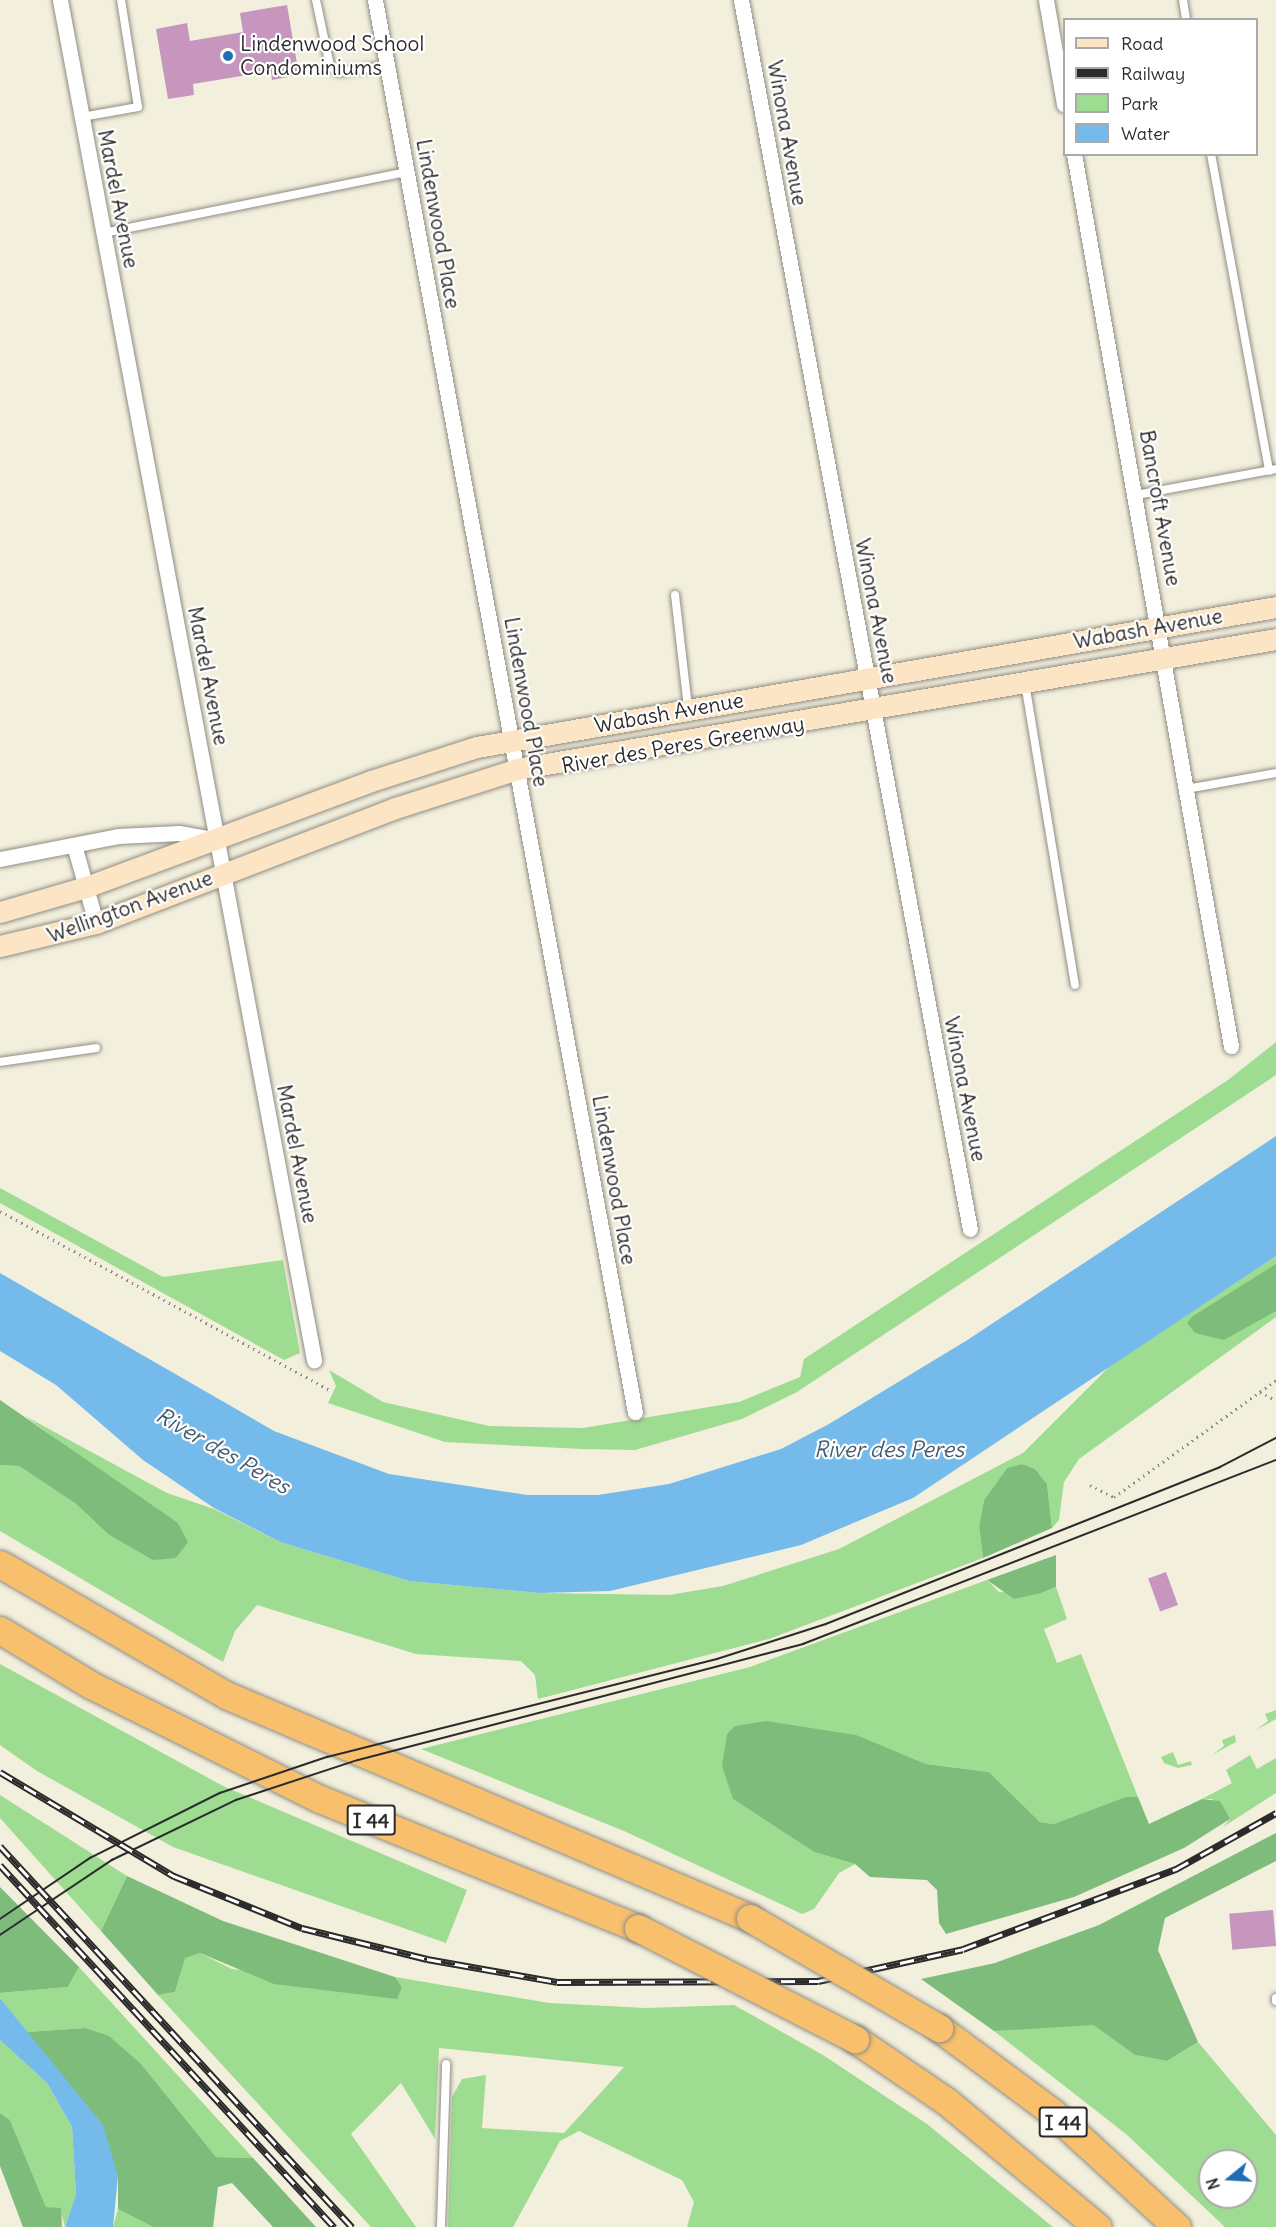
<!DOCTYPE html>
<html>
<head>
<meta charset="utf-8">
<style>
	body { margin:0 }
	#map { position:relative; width:1276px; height:2227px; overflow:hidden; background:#f3efdd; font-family:Delius,sans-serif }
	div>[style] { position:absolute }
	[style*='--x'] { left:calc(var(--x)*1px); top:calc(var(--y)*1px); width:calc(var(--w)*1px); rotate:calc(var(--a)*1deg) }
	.green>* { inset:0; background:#9edc91 }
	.forest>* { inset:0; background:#7ebc7b }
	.water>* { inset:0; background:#74baeb }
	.building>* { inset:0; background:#c696be; transform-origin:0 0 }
	.path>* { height:3px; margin-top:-1.5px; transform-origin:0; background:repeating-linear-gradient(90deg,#8f8d84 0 1.5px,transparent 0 6px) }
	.roads { filter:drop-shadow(0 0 2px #8f8d84) drop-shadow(0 0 2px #8f8d84) }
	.service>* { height:8px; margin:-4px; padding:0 4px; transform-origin:4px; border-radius:4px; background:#fff }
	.minor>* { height:15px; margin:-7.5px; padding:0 7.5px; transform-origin:7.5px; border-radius:7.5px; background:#fff }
	.secondary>* { height:21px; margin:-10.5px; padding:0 10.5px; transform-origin:10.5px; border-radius:10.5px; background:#fce5c4 }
	.motorway>* { height:27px; margin:-13.5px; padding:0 13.5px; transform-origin:13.5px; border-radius:13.5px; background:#f8bf6c }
	.tram>* { height:1.5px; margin:-0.75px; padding:0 0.75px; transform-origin:0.75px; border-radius:0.75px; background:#2b2b2b }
	.rail>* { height:7px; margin-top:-3.5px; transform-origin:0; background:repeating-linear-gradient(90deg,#fff 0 14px,#2b2b2b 0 28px); box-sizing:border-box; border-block:2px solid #2b2b2b }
	.bridges { filter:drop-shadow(0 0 2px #8f8d84) drop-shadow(0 0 2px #8f8d84) }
	.motorway-bridge>* { height:27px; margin:-13.5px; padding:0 13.5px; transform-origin:13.5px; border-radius:13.5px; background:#f8bf6c }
	.dots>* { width:16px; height:16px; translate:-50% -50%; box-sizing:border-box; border:3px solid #fff; border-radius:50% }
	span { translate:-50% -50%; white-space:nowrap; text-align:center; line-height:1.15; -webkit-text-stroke:4.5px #fff; paint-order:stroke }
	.shield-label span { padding:2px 4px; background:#fff; border:2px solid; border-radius:4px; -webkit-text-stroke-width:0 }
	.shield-label { font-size:20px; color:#2b2b2b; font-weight:700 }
	.poi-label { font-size:21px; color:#2b2b2b }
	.left { translate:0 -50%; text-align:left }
	.street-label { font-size:21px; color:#2b2b2b }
	.water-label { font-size:22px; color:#455d6e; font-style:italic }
	.legend { position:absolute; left:1063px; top:18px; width:195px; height:138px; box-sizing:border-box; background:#fff; border:2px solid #aaa; margin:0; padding:8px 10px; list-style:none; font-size:18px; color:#2b2b2b }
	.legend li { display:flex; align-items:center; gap:12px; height:30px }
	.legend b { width:30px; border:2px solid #aaa }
	.north { position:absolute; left:1198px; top:2149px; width:60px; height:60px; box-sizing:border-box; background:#fff; border:2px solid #aaa; border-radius:50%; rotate:252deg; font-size:16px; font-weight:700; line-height:24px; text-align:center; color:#2b2b2b }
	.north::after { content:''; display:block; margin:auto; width:21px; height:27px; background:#1f6fb2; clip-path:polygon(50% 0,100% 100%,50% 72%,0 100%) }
</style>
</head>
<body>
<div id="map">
	<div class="green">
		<div style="clip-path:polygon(1276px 1042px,1276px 1075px,797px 1392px,742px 1419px,635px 1450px,582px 1449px,445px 1442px,328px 1403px,336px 1386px,329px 1370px,383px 1402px,489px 1426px,583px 1428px,739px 1402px,800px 1377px,804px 1359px,1228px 1080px)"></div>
		<div style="clip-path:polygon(0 1188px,163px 1277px,283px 1260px,300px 1353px,284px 1360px,0 1203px)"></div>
		<div style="clip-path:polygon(1276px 1256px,1276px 1317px,1079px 1459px,1064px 1482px,1059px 1520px,1052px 1528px,1047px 1484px,1035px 1469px,1022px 1464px,1007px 1468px,984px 1500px,979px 1526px,983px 1558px,769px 1639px,538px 1699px,535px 1675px,521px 1661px,416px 1654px,257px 1605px,235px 1631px,223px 1662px,0 1531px,0 1465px,19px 1466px,76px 1504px,108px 1534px,176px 1558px,187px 1542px,178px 1523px,150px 1509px,25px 1416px,167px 1493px,214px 1509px,280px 1542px,409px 1581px,540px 1593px,669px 1595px,723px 1586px,839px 1549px,1023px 1453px,1111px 1365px)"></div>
		<div style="clip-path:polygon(987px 1580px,999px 1592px,1041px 1593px,1056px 1587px,1067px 1619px,1044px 1629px,1057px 1663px,1081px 1654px,1138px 1797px,1054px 1824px,1040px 1822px,989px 1772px,926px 1764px,856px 1736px,733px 1799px,814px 1852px,855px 1864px,839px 1873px,814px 1909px,802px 1914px,624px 1831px,421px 1749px,750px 1667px)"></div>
		<div style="clip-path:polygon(0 1664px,223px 1786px,467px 1890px,446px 1943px,173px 1847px,37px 1771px,0 1745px)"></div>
		<div style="clip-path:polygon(1276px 1710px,1276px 1719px,1256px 1730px,1268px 1721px,1265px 1714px)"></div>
		<div style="clip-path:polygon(1235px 1735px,1236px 1742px,1212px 1755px,1224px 1746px,1222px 1740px)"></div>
		<div style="clip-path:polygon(1173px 1752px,1178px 1765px,1191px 1761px,1192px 1765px,1178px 1768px,1164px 1763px,1161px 1757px)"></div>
		<div style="clip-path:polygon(1250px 1755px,1257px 1769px,1276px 1758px,1276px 1793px,1223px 1827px,1230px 1819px,1212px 1799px,1202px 1799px,1232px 1783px,1226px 1770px)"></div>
		<div style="clip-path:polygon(0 1795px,127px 1876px,101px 1931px,0 1818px)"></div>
		<div style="clip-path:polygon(200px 1953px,232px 1969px,402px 1987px,395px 1977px,549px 2003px,646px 2008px,734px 2005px,823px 2055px,927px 2124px,1053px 2227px,687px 2227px,694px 2202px,682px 2180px,579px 2131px,560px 2141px,513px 2227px,448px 2227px,452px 2097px,462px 2079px,486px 2075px,482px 2128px,564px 2133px,624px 2067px,439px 2048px,435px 2139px,401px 2083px,351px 2134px,416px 2227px,371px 2227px,158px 1995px,175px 1992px,185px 1957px)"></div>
		<div style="clip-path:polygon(79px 1967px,253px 2158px,216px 2157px,142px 2065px,85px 2028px,27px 2032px,0 1998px,0 1993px,68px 1987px)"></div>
		<div style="clip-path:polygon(evenodd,1064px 2023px,1093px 2025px,1135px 2055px,1167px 2061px,1198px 2042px,1276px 2135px,1276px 2227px,1225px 2227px,1126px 2134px,994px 2031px,1064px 2023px,1210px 2161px,1246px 2161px,1246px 2197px,1210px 2197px,1210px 2161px)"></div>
		<div style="clip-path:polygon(0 2040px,47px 2083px,72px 2127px,76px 2194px,65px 2227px,60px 2209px,46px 2207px,10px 2120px,0 2113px)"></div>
		<div style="clip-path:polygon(118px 2209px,153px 2227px,113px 2227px)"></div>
	</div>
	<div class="forest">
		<div style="clip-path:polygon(1276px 1264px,1276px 1311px,1224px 1340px,1195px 1333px,1187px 1323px,1193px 1316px)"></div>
		<div style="clip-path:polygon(0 1400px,178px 1523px,188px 1542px,176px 1558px,153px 1560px,108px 1534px,76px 1504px,19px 1466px,0 1465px)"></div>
		<div style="clip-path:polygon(1022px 1464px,1035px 1469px,1047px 1484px,1052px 1528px,983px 1558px,979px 1526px,984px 1500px,1007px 1468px)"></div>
		<div style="clip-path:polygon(1056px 1555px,1056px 1587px,1041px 1593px,1014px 1599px,987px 1580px)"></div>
		<div style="clip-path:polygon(766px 1721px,856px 1735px,926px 1764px,989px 1772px,1040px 1822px,1054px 1824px,1126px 1797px,1138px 1797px,1149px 1824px,1202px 1799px,1220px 1801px,1230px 1819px,1184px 1848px,1074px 1897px,946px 1934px,939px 1923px,937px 1890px,927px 1880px,870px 1877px,855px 1864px,814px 1852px,733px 1799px,722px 1766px,727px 1734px,735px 1726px)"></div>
		<div style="clip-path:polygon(1276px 1833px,1276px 1861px,1165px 1918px,1158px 1950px,1198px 2042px,1167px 2061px,1135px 2055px,1093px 2025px,994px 2031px,921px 1979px,995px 1963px,1099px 1925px)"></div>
		<div style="clip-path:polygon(127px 1876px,223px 1921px,395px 1977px,402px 1987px,397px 1999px,274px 1984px,200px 1953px,185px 1958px,175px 1992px,158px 1995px,101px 1931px)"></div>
		<div style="clip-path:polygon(0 1887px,79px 1967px,68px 1987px,0 1993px)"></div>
		<div style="clip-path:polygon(85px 2028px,109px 2036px,142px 2065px,216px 2157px,253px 2158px,316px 2227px,273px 2227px,232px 2183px,218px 2187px,213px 2227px,153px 2227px,118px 2209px,118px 2176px,27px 2032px)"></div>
		<div style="clip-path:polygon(0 2113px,10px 2120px,46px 2207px,61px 2208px,62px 2227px,23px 2227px,0 2166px)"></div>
	</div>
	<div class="water">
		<div style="clip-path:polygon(1276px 1136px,1276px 1256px,913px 1498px,801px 1545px,610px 1591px,540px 1593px,409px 1581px,280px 1542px,214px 1508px,143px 1460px,56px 1385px,0 1351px,0 1273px,274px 1431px,389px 1474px,527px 1495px,598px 1495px,669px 1484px,781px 1449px,829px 1424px,969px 1339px)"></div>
		<div style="clip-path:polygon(0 1998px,103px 2125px,118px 2176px,113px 2227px,65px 2227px,76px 2194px,72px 2127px,47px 2083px,0 2040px)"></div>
	</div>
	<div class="building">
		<div style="clip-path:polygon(287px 5px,299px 75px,272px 80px,271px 71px,193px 84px,194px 95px,168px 99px,156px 29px,187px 23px,190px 41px,243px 32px,240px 13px)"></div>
		<div style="left:1166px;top:1572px;width:35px;height:19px;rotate:70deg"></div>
		<div style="left:1273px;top:1910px;width:36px;height:44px;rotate:85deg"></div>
	</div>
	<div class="path">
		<div style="--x:0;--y:1211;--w:375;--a:28.5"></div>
		<div style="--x:1260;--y:1392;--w:18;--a:27"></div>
		<div style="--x:1090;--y:1485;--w:27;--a:27"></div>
		<div style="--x:1114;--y:1497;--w:200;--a:-35.8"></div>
	</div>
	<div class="roads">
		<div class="service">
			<div style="--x:316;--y:0;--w:67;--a:78"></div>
			<div style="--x:330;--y:66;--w:10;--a:37"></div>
			<div style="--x:338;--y:72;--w:49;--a:-7"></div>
			<div style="--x:1183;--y:0;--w:20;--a:81"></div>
			<div style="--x:82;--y:117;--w:57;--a:-10.1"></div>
			<div style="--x:138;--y:107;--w:108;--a:-99"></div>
			<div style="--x:1211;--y:154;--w:322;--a:79.6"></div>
			<div style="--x:104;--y:233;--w:309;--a:-11.4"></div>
			<div style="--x:1136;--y:495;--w:142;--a:-10.5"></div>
			<div style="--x:675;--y:595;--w:114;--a:83.4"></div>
			<div style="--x:1025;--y:683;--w:306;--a:80.6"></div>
			<div style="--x:1186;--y:789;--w:91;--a:-10.1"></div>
			<div style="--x:0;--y:1062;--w:97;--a:-8.3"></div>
			<div style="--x:1276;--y:1998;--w:3;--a:90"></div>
			<div style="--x:441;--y:2227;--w:163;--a:-88.2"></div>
		</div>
		<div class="minor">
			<div style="--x:60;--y:0;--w:1384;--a:79.42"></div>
			<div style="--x:375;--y:0;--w:1436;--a:79.57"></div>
			<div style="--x:741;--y:0;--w:1250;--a:79.45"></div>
			<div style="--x:1046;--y:0;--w:106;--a:80.2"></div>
			<div style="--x:1074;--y:154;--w:906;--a:80.02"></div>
			<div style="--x:74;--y:845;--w:81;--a:74.2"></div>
			<div style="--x:0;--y:859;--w:120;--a:-11"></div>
			<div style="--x:118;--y:836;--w:61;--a:-2.8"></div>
			<div style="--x:179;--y:833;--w:35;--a:10"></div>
		</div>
		<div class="secondary">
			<div style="--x:0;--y:912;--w:90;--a:-16.2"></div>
			<div style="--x:86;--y:887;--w:304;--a:-20.4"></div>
			<div style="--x:371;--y:781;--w:111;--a:-17.8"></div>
			<div style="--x:477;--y:747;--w:811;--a:-9.94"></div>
			<div style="--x:0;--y:946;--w:99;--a:-13.5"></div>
			<div style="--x:96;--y:923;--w:320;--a:-21"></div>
			<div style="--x:395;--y:808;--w:128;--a:-17.7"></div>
			<div style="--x:517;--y:769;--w:770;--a:-9.72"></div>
		</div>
		<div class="motorway">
			<div style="--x:0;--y:1564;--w:261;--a:30.1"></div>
			<div style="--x:226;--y:1695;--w:569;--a:23.05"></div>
			<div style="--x:0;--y:1630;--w:104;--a:31.2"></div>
			<div style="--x:89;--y:1684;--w:258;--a:26.5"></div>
			<div style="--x:320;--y:1799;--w:343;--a:22.1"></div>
			<div style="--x:939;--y:2028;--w:141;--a:36.6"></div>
			<div style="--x:1052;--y:2112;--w:170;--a:42.6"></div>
			<div style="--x:855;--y:2039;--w:110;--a:34.3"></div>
			<div style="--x:946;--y:2101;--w:197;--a:39.7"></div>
		</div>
	</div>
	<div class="tram">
		<div style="--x:0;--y:1919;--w:109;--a:-34.1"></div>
		<div style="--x:90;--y:1858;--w:145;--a:-26.6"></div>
		<div style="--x:220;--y:1793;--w:113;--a:-18.6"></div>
		<div style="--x:327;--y:1757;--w:402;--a:-14.1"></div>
		<div style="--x:717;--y:1659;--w:114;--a:-17.8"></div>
		<div style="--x:826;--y:1624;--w:424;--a:-21.7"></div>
		<div style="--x:1220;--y:1467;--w:63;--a:-27.4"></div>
		<div style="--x:0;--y:1935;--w:135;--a:-33.8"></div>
		<div style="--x:112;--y:1860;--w:138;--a:-25.8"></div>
		<div style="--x:236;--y:1800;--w:128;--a:-18.2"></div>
		<div style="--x:358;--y:1760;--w:460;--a:-14.6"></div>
		<div style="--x:803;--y:1644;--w:508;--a:-21.26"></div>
	</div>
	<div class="rail">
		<div style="--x:0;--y:1772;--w:203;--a:30.9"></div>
		<div style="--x:174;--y:1876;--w:138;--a:22.1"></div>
		<div style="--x:302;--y:1928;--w:129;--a:13.9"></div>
		<div style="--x:427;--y:1959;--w:132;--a:10"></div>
		<div style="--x:557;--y:1982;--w:261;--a:-0.2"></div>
		<div style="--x:818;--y:1981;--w:148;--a:-12.4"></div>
		<div style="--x:963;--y:1949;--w:228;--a:-20.6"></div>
		<div style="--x:1176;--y:1869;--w:115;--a:-29.2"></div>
		<div style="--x:0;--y:1846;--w:519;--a:47.27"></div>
		<div style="--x:0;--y:1865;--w:493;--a:47.3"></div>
	</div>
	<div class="bridges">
		<div class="motorway-bridge">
			<div style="--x:750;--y:1918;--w:219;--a:30.2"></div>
			<div style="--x:638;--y:1928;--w:244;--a:27.1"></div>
		</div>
	</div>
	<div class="dots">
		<div style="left:228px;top:56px;background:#1f6fb2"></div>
	</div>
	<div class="shield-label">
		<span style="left:371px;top:1820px">I 44</span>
		<span style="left:1063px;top:2122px">I 44</span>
	</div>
	<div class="poi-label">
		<span class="left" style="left:240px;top:56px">Lindenwood School<br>Condominiums</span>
	</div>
	<div class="street-label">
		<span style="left:787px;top:133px;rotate:80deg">Winona Avenue</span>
		<span style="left:118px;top:199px;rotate:79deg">Mardel Avenue</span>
		<span style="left:438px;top:224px;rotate:80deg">Lindenwood Place</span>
		<span style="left:1160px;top:508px;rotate:80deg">Bancroft Avenue</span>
		<span style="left:876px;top:611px;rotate:79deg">Winona Avenue</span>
		<span style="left:1148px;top:629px;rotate:-10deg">Wabash Avenue</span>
		<span style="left:208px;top:676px;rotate:79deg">Mardel Avenue</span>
		<span style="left:526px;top:702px;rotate:80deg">Lindenwood Place</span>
		<span style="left:669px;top:713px;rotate:-10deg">Wabash Avenue</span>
		<span style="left:683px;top:745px;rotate:-10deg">River des Peres Greenway</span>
		<span style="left:130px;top:907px;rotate:-20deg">Wellington Avenue</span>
		<span style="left:965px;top:1089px;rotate:79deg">Winona Avenue</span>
		<span style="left:297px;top:1154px;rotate:79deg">Mardel Avenue</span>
		<span style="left:614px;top:1180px;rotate:80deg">Lindenwood Place</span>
	</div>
	<div class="water-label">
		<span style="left:889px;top:1450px">River des Peres</span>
		<span style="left:223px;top:1451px;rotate:30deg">River des Peres</span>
	</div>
	<ul class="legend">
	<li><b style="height:8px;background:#fce5c4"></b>Road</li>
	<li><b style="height:8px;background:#2b2b2b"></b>Railway</li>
	<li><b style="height:16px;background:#9edc91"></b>Park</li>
	<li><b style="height:16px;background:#74baeb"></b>Water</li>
	</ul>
	<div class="north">N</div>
</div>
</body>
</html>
